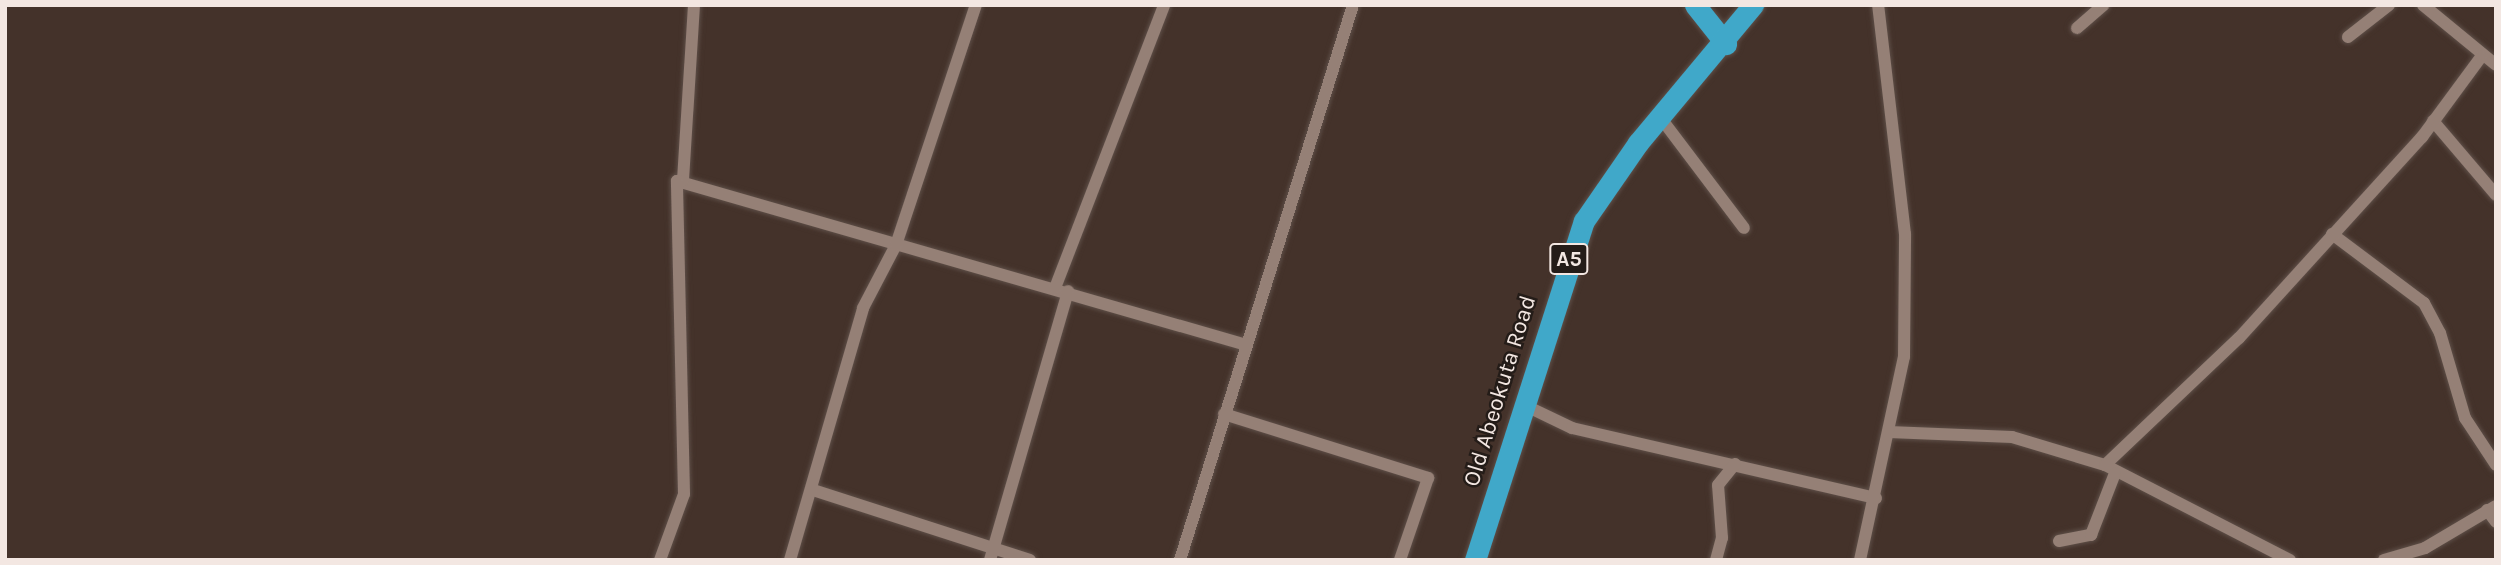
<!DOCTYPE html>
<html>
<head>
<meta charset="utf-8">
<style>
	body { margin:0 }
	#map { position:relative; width:2501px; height:565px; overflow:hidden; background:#44322a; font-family:Karla,sans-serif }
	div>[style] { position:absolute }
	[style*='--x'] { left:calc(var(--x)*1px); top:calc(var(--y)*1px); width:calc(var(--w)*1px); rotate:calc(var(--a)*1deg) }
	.roads { filter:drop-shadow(0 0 2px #5e4f48) drop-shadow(0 0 2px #5e4f48) }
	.street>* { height:12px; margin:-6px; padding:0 6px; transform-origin:6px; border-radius:6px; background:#958076 }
	.highway>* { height:21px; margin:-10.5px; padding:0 10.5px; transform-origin:10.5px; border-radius:10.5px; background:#40a8c9 }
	span { translate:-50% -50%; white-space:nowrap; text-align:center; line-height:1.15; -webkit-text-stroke:5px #241c18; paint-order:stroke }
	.shield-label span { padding:2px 5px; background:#241c18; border:2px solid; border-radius:5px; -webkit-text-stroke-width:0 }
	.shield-label { font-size:21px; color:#f3e7e2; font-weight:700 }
	.street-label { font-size:23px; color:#f3e7e2 }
	.frame { position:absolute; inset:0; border:7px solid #f3e7e2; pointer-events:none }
</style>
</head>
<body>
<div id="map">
	<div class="roads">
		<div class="street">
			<div style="--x:2423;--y:5;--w:94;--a:39.4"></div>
			<div style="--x:2077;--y:28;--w:35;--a:-41"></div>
			<div style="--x:2348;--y:37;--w:52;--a:-38"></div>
			<div style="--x:1660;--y:117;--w:139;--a:52.9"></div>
			<div style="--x:2433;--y:121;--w:97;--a:49.6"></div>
			<div style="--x:677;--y:181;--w:589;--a:16.07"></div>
			<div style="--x:677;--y:181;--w:6;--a:-9"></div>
			<div style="--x:683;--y:180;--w:175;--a:-86.4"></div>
			<div style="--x:2332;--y:234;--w:115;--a:36.9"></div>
			<div style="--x:2424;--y:303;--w:34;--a:62"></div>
			<div style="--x:2440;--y:333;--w:89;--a:73.6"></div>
			<div style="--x:2465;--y:418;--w:56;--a:56.6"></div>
			<div style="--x:1055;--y:288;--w:303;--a:-68.9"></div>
			<div style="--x:1524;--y:405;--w:53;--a:25.6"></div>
			<div style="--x:1572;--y:428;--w:312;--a:13"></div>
			<div style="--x:1224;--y:414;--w:214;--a:17.4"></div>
			<div style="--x:1428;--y:478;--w:87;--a:108.9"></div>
			<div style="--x:1889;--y:432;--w:123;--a:2.3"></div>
			<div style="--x:2012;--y:437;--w:97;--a:16.8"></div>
			<div style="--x:2105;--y:465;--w:208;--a:27.2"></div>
			<div style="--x:2105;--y:465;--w:185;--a:-43.5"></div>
			<div style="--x:2239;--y:338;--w:272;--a:-47.7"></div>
			<div style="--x:2422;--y:137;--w:99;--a:-53.6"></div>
			<div style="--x:813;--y:490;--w:228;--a:17.9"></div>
			<div style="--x:2487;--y:510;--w:15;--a:53"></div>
			<div style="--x:2059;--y:541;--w:33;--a:-11"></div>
			<div style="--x:2091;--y:535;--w:66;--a:-68.8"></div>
			<div style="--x:660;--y:560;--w:70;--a:-70"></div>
			<div style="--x:684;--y:494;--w:313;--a:-91.3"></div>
			<div style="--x:790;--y:560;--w:262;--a:-73.8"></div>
			<div style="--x:863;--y:308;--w:71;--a:-62.4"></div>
			<div style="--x:896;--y:245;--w:253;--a:-71.6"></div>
			<div style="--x:990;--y:560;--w:280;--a:-73.8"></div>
			<div style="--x:1180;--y:560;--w:581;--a:-72.69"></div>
			<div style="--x:1716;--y:560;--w:23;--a:-75"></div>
			<div style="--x:1722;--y:538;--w:53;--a:-94.3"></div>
			<div style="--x:1718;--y:485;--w:27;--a:-51"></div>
			<div style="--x:1860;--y:560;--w:208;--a:-77.8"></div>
			<div style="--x:1904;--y:357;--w:123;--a:-89.5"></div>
			<div style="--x:1905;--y:234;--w:231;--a:-96.7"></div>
			<div style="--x:2384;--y:560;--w:43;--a:-16.3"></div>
			<div style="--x:2425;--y:548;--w:82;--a:-30.6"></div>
		</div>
		<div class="highway">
			<div style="--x:1695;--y:5;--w:50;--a:51.5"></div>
			<div style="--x:1475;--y:560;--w:356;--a:-72.2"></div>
			<div style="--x:1584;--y:221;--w:95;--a:-55.3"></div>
			<div style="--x:1638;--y:143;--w:180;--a:-50.2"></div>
		</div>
	</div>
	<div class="shield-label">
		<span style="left:1569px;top:259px">A5</span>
	</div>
	<div class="street-label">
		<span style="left:1500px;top:391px;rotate:-73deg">Old Abeokuta Road</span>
	</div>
	<div class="frame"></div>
</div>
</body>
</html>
